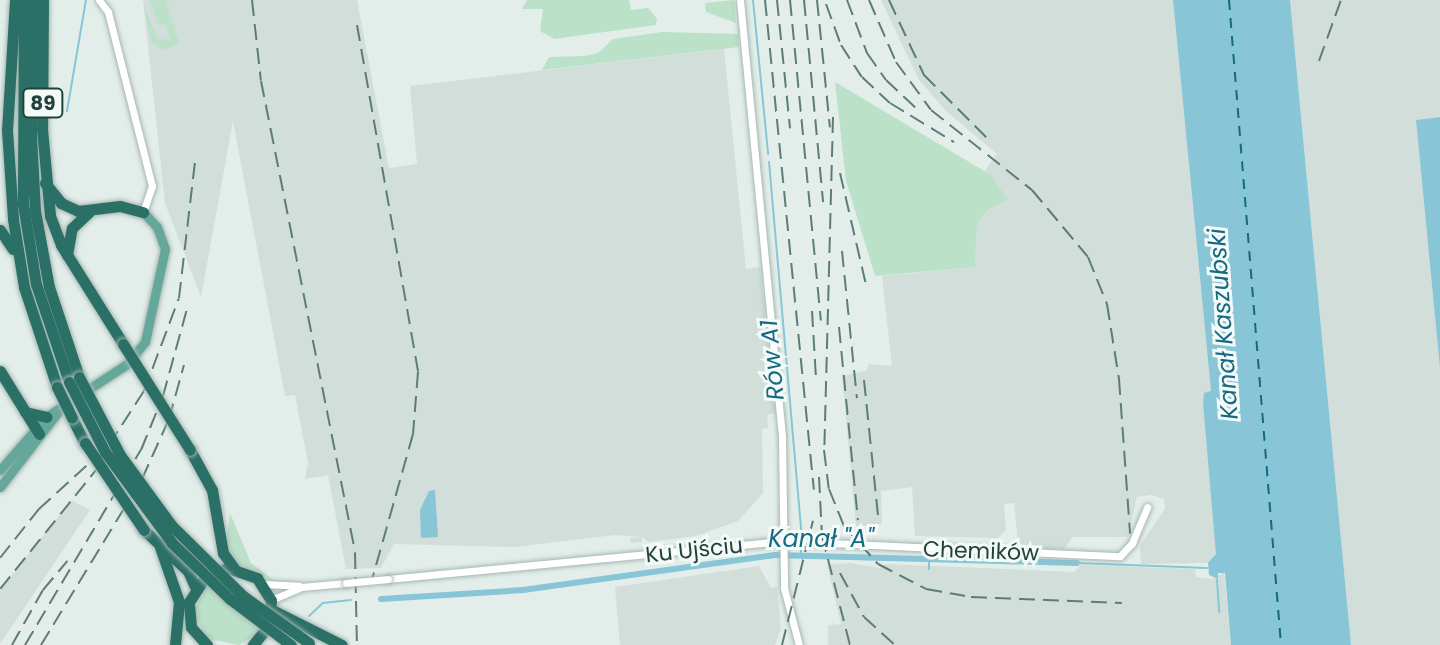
<!DOCTYPE html>
<html>
<head>
<meta charset="utf-8">
<style>
	body { margin:0 }
	#map { position:relative; width:1440px; height:645px; overflow:hidden; background:#e3eeea; font-family:Poppins,sans-serif }
	div>[style] { position:absolute }
	[style*='--x'] { left:calc(var(--x)*1px); top:calc(var(--y)*1px); width:calc(var(--w)*1px); rotate:calc(var(--a)*1deg) }
	.built>* { inset:0; background:#d1ded9 }
	.green>* { inset:0; background:#bbe1c8 }
	.water>* { inset:0; background:#88c5d7 }
	.stream>* { height:2px; margin:-1px; padding:0 1px; transform-origin:1px; border-radius:1px; background:#88c5d7 }
	.canal>* { height:6px; margin:-3px; padding:0 3px; transform-origin:3px; border-radius:3px; background:#88c5d7 }
	.ferry>* { height:2px; margin-top:-1px; transform-origin:0; background:repeating-linear-gradient(90deg,#166982 0 10px,transparent 0 18px) }
	.roads { filter:drop-shadow(0 0 2px #a5b7b2) drop-shadow(0 0 2px #a5b7b2) }
	.minor>* { height:7px; margin:-3.5px; padding:0 3.5px; transform-origin:3.5px; border-radius:3.5px; background:#fff }
	.major>* { height:9px; margin:-4.5px; padding:0 4.5px; transform-origin:4.5px; border-radius:4.5px; background:#65a79a }
	.highway>* { height:11px; margin:-5.5px; padding:0 5.5px; transform-origin:5.5px; border-radius:5.5px; background:#2b7066 }
	.rail>* { height:2px; margin-top:-1px; transform-origin:0; background:repeating-linear-gradient(90deg,#5c7d76 0 16px,transparent 0 24px) }
	.bridges { filter:drop-shadow(0 0 2px #a5b7b2) drop-shadow(0 0 2px #a5b7b2) }
	.minor-bridge>* { height:7px; margin:-3.5px; padding:0 3.5px; transform-origin:3.5px; border-radius:3.5px; background:#fff }
	.highway-bridge>* { height:11px; margin:-5.5px; padding:0 5.5px; transform-origin:5.5px; border-radius:5.5px; background:#2b7066 }
	span { translate:-50% -50%; white-space:nowrap; text-align:center; line-height:1.15; -webkit-text-stroke:6px #f4faf8; paint-order:stroke }
	.shield-label span { padding:2px 6px; background:#f4faf8; border:2px solid; border-radius:6px; -webkit-text-stroke-width:0 }
	.shield-label { font-size:20px; color:#21413b; font-weight:700 }
	.street-label { font-size:22px; color:#21413b }
	.water-label { font-size:24px; color:#166982; font-style:italic }
</style>
</head>
<body>
<div id="map">
	<div class="built">
		<div style="clip-path:polygon(143px 0,357px 0,389px 168px,417px 164px,410px 86px,724px 49px,746px 269px,760px 267px,775px 413px,767px 415px,768px 428px,762px 429px,763px 493px,738px 521px,696px 536px,648px 542px,642px 537px,642px 542px,631px 543px,630px 538px,641px 537px,615px 535px,515px 547px,394px 544px,381px 568px,346px 569px,328px 475px,305px 479px,308px 463px,295px 395px,285px 396px,233px 121px,201px 297px,165px 203px)"></div>
		<div style="clip-path:polygon(881px 0,1173px 0,1211px 392px,1216px 554px,1211px 563px,1141px 564px,1140px 545px,1165px 509px,1164px 499px,1151px 495px,1137px 497px,1128px 537px,1072px 537px,1065px 549px,1026px 547px,1018px 542px,1014px 503px,1004px 504px,1006px 530px,998px 538px,915px 536px,912px 487px,881px 491px,882px 524px,856px 527px,842px 376px,866px 371px,869px 364px,892px 366px,882px 276px,975px 267px,977px 224px,988px 210px,1007px 200px,985px 170px,997px 154px,945px 110px,919px 80px)"></div>
		<div style="clip-path:polygon(1290px 0,1440px 0,1440px 117px,1416px 120px,1440px 368px,1440px 645px,1351px 645px)"></div>
		<div style="clip-path:polygon(71px 500px,90px 510px,0 644px,0 590px)"></div>
		<div style="clip-path:polygon(850px 563px,880px 568px,886px 564px,1075px 572px,1080px 565px,1195px 569px,1196px 577px,1213px 579px,1224px 572px,1231px 645px,828px 645px,828px 625px,841px 624px,827px 565px)"></div>
		<div style="clip-path:polygon(759px 566px,771px 588px,777px 587px,781px 628px,775px 645px,620px 645px,615px 587px)"></div>
	</div>
	<div class="green">
		<div style="clip-path:polygon(150px 0,166px 0,179px 44px,163px 50px,151px 42px,144px 8px,158px 39px,171px 40px,166px 25px,158px 24px)"></div>
		<div style="clip-path:polygon(527px 0,629px 0,631px 10px,648px 8px,657px 19px,656px 25px,554px 39px,540px 31px,543px 9px,522px 9px)"></div>
		<div style="clip-path:polygon(734px 0,736px 23px,706px 12px,705px 3px)"></div>
		<div style="clip-path:polygon(662px 32px,738px 34px,739px 47px,542px 70px,549px 57px,585px 56px,598px 53px,613px 39px)"></div>
		<div style="clip-path:polygon(835px 82px,991px 175px,1008px 200px,988px 210px,977px 224px,975px 267px,875px 276px,846px 181px)"></div>
		<div style="clip-path:polygon(230px 513px,251px 563px,276px 582px,234px 563px,225px 546px)"></div>
		<div style="clip-path:polygon(205px 584px,261px 630px,256px 635px,239px 645px,208px 639px,194px 613px)"></div>
	</div>
	<div class="water">
		<div style="clip-path:polygon(1173px 0,1290px 0,1351px 645px,1231px 645px,1225px 573px,1218px 573px,1218px 579px,1209px 575px,1208px 563px,1216px 554px,1203px 403px,1204px 393px,1211px 391px)"></div>
		<div style="clip-path:polygon(1440px 117px,1440px 368px,1416px 120px)"></div>
		<div style="clip-path:polygon(435px 490px,438px 537px,421px 538px,420px 510px,429px 491px)"></div>
	</div>
	<div class="stream">
		<div style="--x:753;--y:0;--w:155;--a:84.4"></div>
		<div style="--x:67;--y:111;--w:113;--a:-80.3"></div>
		<div style="--x:769;--y:162;--w:379;--a:85"></div>
		<div style="--x:801;--y:554;--w:8;--a:-90"></div>
		<div style="--x:1077;--y:563;--w:130;--a:2.2"></div>
		<div style="--x:929;--y:569;--w:10;--a:-90"></div>
		<div style="--x:1217;--y:580;--w:32;--a:86"></div>
		<div style="--x:309;--y:616;--w:19;--a:-43"></div>
		<div style="--x:323;--y:603;--w:28;--a:-6"></div>
	</div>
	<div class="canal">
		<div style="--x:381;--y:599;--w:142;--a:-3.6"></div>
		<div style="--x:523;--y:590;--w:253;--a:-7.9"></div>
		<div style="--x:774;--y:555;--w:303;--a:1.5"></div>
	</div>
	<div class="ferry">
		<div style="--x:1229;--y:0;--w:647;--a:85.39"></div>
	</div>
	<div class="roads">
		<div class="minor">
			<div style="--x:99;--y:0;--w:15;--a:53"></div>
			<div style="--x:108;--y:12;--w:179;--a:75.8"></div>
			<div style="--x:152;--y:186;--w:28;--a:109"></div>
			<div style="--x:740;--y:0;--w:439;--a:84.5"></div>
			<div style="--x:782;--y:437;--w:151;--a:89.2"></div>
			<div style="--x:784;--y:588;--w:59;--a:75.3"></div>
			<div style="--x:388;--y:579;--w:399;--a:-5.5"></div>
			<div style="--x:785;--y:541;--w:335;--a:2.6"></div>
			<div style="--x:1120;--y:556;--w:18;--a:-47"></div>
			<div style="--x:1132;--y:543;--w:39;--a:-67"></div>
			<div style="--x:264;--y:584;--w:35;--a:3"></div>
			<div style="--x:271;--y:600;--w:33;--a:-23"></div>
			<div style="--x:301;--y:587;--w:45;--a:-5.1"></div>
		</div>
		<div class="major">
			<div style="--x:0;--y:470;--w:70;--a:-49"></div>
			<div style="--x:46;--y:417;--w:97;--a:-33.2"></div>
			<div style="--x:127;--y:364;--w:28;--a:-51"></div>
			<div style="--x:145;--y:342;--w:95;--a:-77.9"></div>
			<div style="--x:165;--y:249;--w:23;--a:-110"></div>
			<div style="--x:157;--y:227;--w:21;--a:-133"></div>
			<div style="--x:0;--y:487;--w:95;--a:-52.3"></div>
		</div>
		<div class="highway">
			<div style="--x:15;--y:0;--w:130;--a:93.5"></div>
			<div style="--x:7;--y:130;--w:89;--a:86.1"></div>
			<div style="--x:13;--y:219;--w:69;--a:80.8"></div>
			<div style="--x:24;--y:287;--w:105;--a:71.7"></div>
			<div style="--x:24;--y:0;--w:204;--a:90.3"></div>
			<div style="--x:23;--y:204;--w:81;--a:80.8"></div>
			<div style="--x:36;--y:284;--w:103;--a:71.4"></div>
			<div style="--x:35;--y:0;--w:135;--a:91.7"></div>
			<div style="--x:31;--y:135;--w:76;--a:87"></div>
			<div style="--x:35;--y:211;--w:77;--a:79.6"></div>
			<div style="--x:49;--y:287;--w:95;--a:71.6"></div>
			<div style="--x:43;--y:0;--w:129;--a:90.4"></div>
			<div style="--x:42;--y:129;--w:87;--a:84.7"></div>
			<div style="--x:50;--y:216;--w:31;--a:69"></div>
			<div style="--x:61;--y:245;--w:117;--a:57.9"></div>
			<div style="--x:45;--y:183;--w:26;--a:51"></div>
			<div style="--x:61;--y:203;--w:19;--a:25"></div>
			<div style="--x:78;--y:211;--w:42;--a:-6.8"></div>
			<div style="--x:120;--y:206;--w:24;--a:15"></div>
			<div style="--x:0;--y:230;--w:23;--a:56"></div>
			<div style="--x:67;--y:255;--w:27;--a:-80"></div>
			<div style="--x:72;--y:228;--w:23;--a:-43"></div>
			<div style="--x:0;--y:371;--w:74;--a:58.2"></div>
			<div style="--x:25;--y:412;--w:22;--a:13"></div>
			<div style="--x:72;--y:418;--w:28;--a:63"></div>
			<div style="--x:190;--y:450;--w:46;--a:61.2"></div>
			<div style="--x:212;--y:490;--w:64;--a:80.1"></div>
			<div style="--x:223;--y:553;--w:19;--a:54"></div>
			<div style="--x:144;--y:530;--w:60;--a:43"></div>
			<div style="--x:188;--y:571;--w:17;--a:66"></div>
			<div style="--x:160;--y:547;--w:58;--a:70.9"></div>
			<div style="--x:179;--y:602;--w:43;--a:95.3"></div>
			<div style="--x:272;--y:610;--w:78;--a:26.6"></div>
			<div style="--x:207;--y:645;--w:24;--a:-132"></div>
			<div style="--x:191;--y:627;--w:25;--a:-95"></div>
			<div style="--x:189;--y:602;--w:31;--a:-57"></div>
			<div style="--x:206;--y:576;--w:23;--a:-20"></div>
			<div style="--x:228;--y:568;--w:31;--a:19"></div>
			<div style="--x:257;--y:578;--w:26;--a:58"></div>
			<div style="--x:271;--y:600;--w:25;--a:95"></div>
			<div style="--x:269;--y:625;--w:26;--a:129"></div>
		</div>
	</div>
	<div class="rail">
		<div style="--x:252;--y:0;--w:81;--a:83.7"></div>
		<div style="--x:261;--y:81;--w:481;--a:78.7"></div>
		<div style="--x:355;--y:553;--w:92;--a:88.8"></div>
		<div style="--x:765;--y:0;--w:492;--a:84.3"></div>
		<div style="--x:777;--y:0;--w:129;--a:84.2"></div>
		<div style="--x:790;--y:0;--w:322;--a:84.5"></div>
		<div style="--x:804;--y:0;--w:203;--a:84.6"></div>
		<div style="--x:817;--y:0;--w:128;--a:84.2"></div>
		<div style="--x:847;--y:0;--w:57;--a:69.3"></div>
		<div style="--x:867;--y:53;--w:33;--a:55"></div>
		<div style="--x:886;--y:80;--w:42;--a:43.1"></div>
		<div style="--x:869;--y:0;--w:68;--a:66.5"></div>
		<div style="--x:896;--y:62;--w:59;--a:53.9"></div>
		<div style="--x:931;--y:110;--w:129;--a:38.4"></div>
		<div style="--x:1032;--y:190;--w:87;--a:50.1"></div>
		<div style="--x:1088;--y:257;--w:51;--a:68"></div>
		<div style="--x:1107;--y:304;--w:76;--a:80.9"></div>
		<div style="--x:1119;--y:379;--w:155;--a:85.9"></div>
		<div style="--x:889;--y:0;--w:83;--a:65"></div>
		<div style="--x:924;--y:75;--w:88;--a:45"></div>
		<div style="--x:826;--y:4;--w:44;--a:69.9"></div>
		<div style="--x:841;--y:45;--w:38;--a:57"></div>
		<div style="--x:862;--y:77;--w:38;--a:43"></div>
		<div style="--x:890;--y:103;--w:75;--a:31.4"></div>
		<div style="--x:357;--y:25;--w:352;--a:80"></div>
		<div style="--x:418;--y:372;--w:62;--a:94.6"></div>
		<div style="--x:413;--y:434;--w:152;--a:105.7"></div>
		<div style="--x:1319;--y:61;--w:65;--a:-70.2"></div>
		<div style="--x:833;--y:117;--w:333;--a:91.5"></div>
		<div style="--x:824;--y:450;--w:39;--a:83"></div>
		<div style="--x:829;--y:489;--w:40;--a:68"></div>
		<div style="--x:844;--y:526;--w:51;--a:48.2"></div>
		<div style="--x:878;--y:564;--w:54;--a:27.5"></div>
		<div style="--x:926;--y:589;--w:46;--a:10.1"></div>
		<div style="--x:971;--y:597;--w:151;--a:2.3"></div>
		<div style="--x:840;--y:173;--w:119;--a:76.9"></div>
		<div style="--x:842;--y:251;--w:148;--a:84.2"></div>
		<div style="--x:812;--y:311;--w:68;--a:86.6"></div>
		<div style="--x:839;--y:327;--w:194;--a:84.4"></div>
		<div style="--x:864;--y:380;--w:136;--a:84.1"></div>
		<div style="--x:819;--y:477;--w:59;--a:87.1"></div>
		<div style="--x:822;--y:536;--w:113;--a:75.6"></div>
		<div style="--x:0;--y:558;--w:63;--a:-51.5"></div>
		<div style="--x:39;--y:509;--w:95;--a:-42.4"></div>
		<div style="--x:109;--y:445;--w:64;--a:-57.1"></div>
		<div style="--x:144;--y:391;--w:99;--a:-69.4"></div>
		<div style="--x:179;--y:298;--w:138;--a:-83.3"></div>
		<div style="--x:840;--y:573;--w:50;--a:61.4"></div>
		<div style="--x:864;--y:617;--w:42;--a:42.1"></div>
		<div style="--x:0;--y:589;--w:153;--a:-51.1"></div>
		<div style="--x:12;--y:645;--w:63;--a:-60.6"></div>
		<div style="--x:43;--y:590;--w:38;--a:-50"></div>
		<div style="--x:25;--y:645;--w:227;--a:-59.3"></div>
		<div style="--x:141;--y:450;--w:58;--a:-67.8"></div>
		<div style="--x:163;--y:396;--w:90;--a:-74.6"></div>
		<div style="--x:41;--y:645;--w:194;--a:-58.7"></div>
		<div style="--x:142;--y:479;--w:66;--a:-65.8"></div>
		<div style="--x:169;--y:419;--w:56;--a:-74.5"></div>
		<div style="--x:782;--y:645;--w:128;--a:-76"></div>
	</div>
	<div class="bridges">
		<div class="minor-bridge">
			<div style="--x:346;--y:583;--w:42;--a:-5.4"></div>
		</div>
		<div class="highway-bridge">
			<div style="--x:123;--y:344;--w:125;--a:57.7"></div>
			<div style="--x:79;--y:377;--w:88;--a:62.3"></div>
			<div style="--x:120;--y:455;--w:88;--a:53.8"></div>
			<div style="--x:172;--y:526;--w:100;--a:44.6"></div>
			<div style="--x:243;--y:596;--w:81;--a:35.5"></div>
			<div style="--x:69;--y:382;--w:79;--a:62.8"></div>
			<div style="--x:105;--y:452;--w:113;--a:53.6"></div>
			<div style="--x:172;--y:543;--w:81;--a:44"></div>
			<div style="--x:230;--y:599;--w:76;--a:37"></div>
			<div style="--x:57;--y:387;--w:34;--a:64"></div>
			<div style="--x:85;--y:443;--w:105;--a:55.9"></div>
		</div>
	</div>
	<div class="shield-label">
		<span style="left:43px;top:103px">89</span>
	</div>
	<div class="street-label">
		<span style="left:694px;top:550px;rotate:-6deg">Ku Ujściu</span>
		<span style="left:981px;top:551px;rotate:2deg">Chemików</span>
	</div>
	<div class="water-label">
		<span style="left:1223px;top:324px;rotate:-94deg">Kanał Kaszubski</span>
		<span style="left:772px;top:360px;rotate:-95deg">Rów A1</span>
		<span style="left:821px;top:539px">Kanał "A"</span>
	</div>
</div>
</body>
</html>
